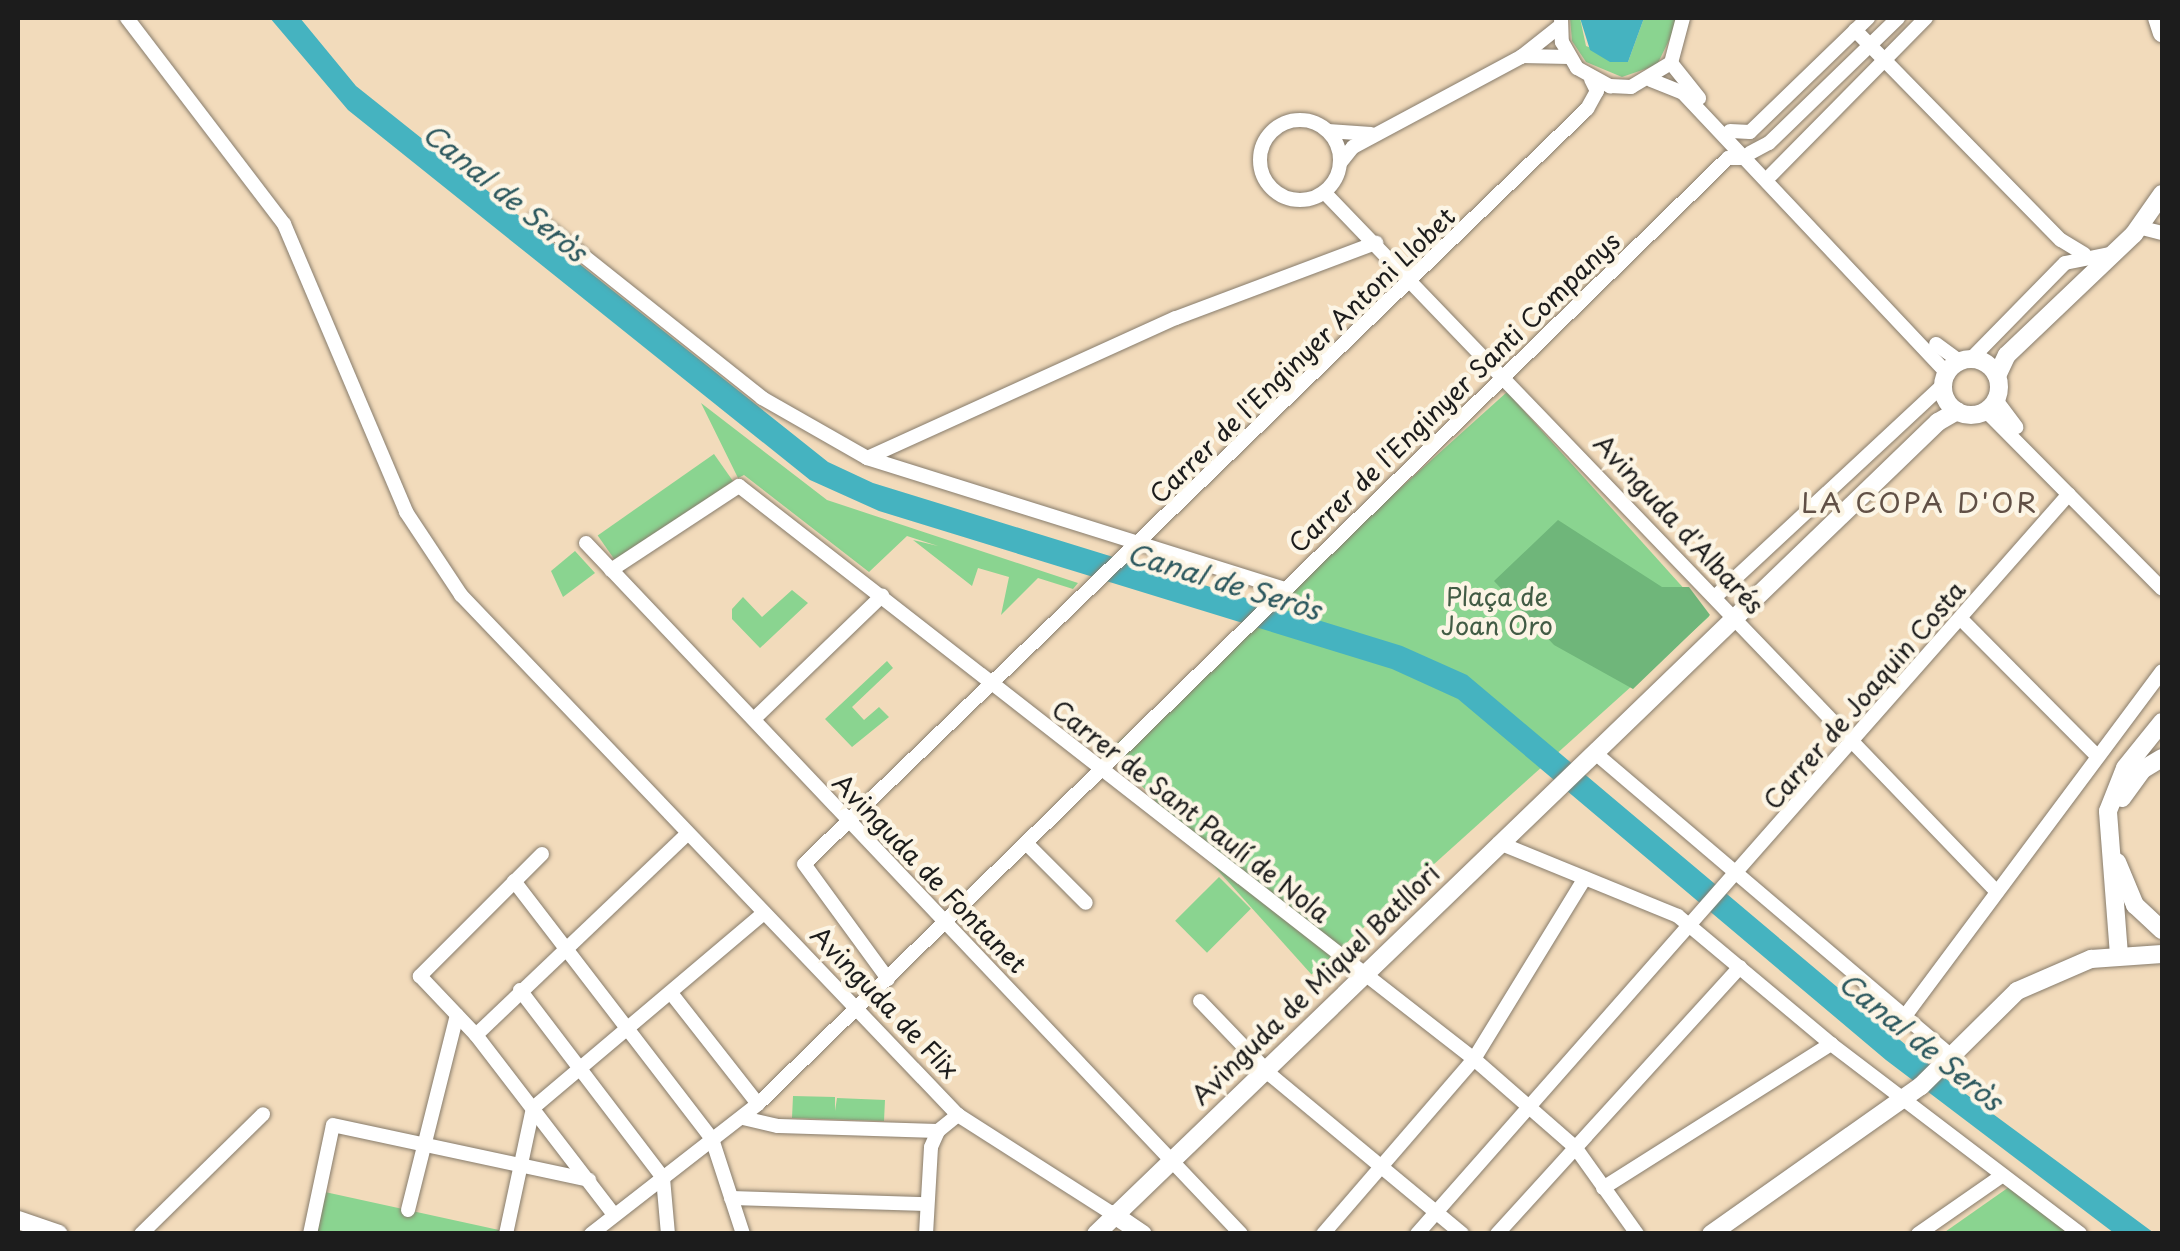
<!DOCTYPE html>
<html>
<head>
<meta charset="utf-8">
<style>
	body { margin:0 }
	#map { position:relative; width:2180px; height:1251px; overflow:hidden; background:#f2dbbb; font-family:"Playpen Sans",sans-serif }
	div>[style] { position:absolute }
	[style*='--x'] { left:calc(var(--x)*1px); top:calc(var(--y)*1px); width:calc(var(--w)*1px); rotate:calc(var(--a)*1deg) }
	.green>* { inset:0; background:#8ad490; transform-origin:0 0 }
	.forest>* { inset:0; background:#6fb67a }
	.water>* { inset:0; background:#45b3c0 }
	.roads { filter:drop-shadow(0 0 2px #877c6c) drop-shadow(0 0 2px #877c6c) }
	.minor>* { height:14px; margin:-7px; padding:0 7px; transform-origin:7px; border-radius:7px; background:#fff }
	.minor>.ring { margin:-7px; padding:0; box-sizing:content-box; background:none; border:14px solid #fff; border-radius:50% }
	.major>* { height:18px; margin:-9px; padding:0 9px; transform-origin:9px; border-radius:9px; background:#fff }
	.major>.ring { margin:-9px; padding:0; box-sizing:content-box; background:none; border:18px solid #fff; border-radius:50% }
	span { translate:-50% -50%; white-space:nowrap; text-align:center; line-height:1.15; -webkit-text-stroke:9px #fcf5e5; paint-order:stroke }
	.street-label { font-size:25px; color:#1c1c1c }
	.park-label { font-size:25px; color:#425c45 }
	.water-label { font-size:28px; color:#2c585e; font-style:italic }
	.neighbourhood-label { font-size:28px; color:#615046; letter-spacing:2.5px }
	.frame { position:absolute; inset:0; border:20px solid #1c1c1c; pointer-events:none }
</style>
</head>
<body>
<div id="map">
	<div class="green">
		<div style="clip-path:polygon(1570px 18px,1580px 18px,1586px 46px,1628px 62px,1644px 18px,1676px 18px,1676px 26px,1657px 65px,1622px 77px,1586px 62px,1572px 41px)"></div>
		<div style="left:1507px;top:392px;width:302px;height:535px;rotate:48deg"></div>
		<div style="clip-path:polygon(701px 403px,827px 500px,1078px 583px,1073px 589px,1038px 578px,1001px 615px,1009px 577px,978px 568px,972px 586px,913px 540px,938px 546px,907px 536px,869px 572px,744px 475px,738px 478px)"></div>
		<div style="left:714px;top:454px;width:33px;height:142px;rotate:55deg"></div>
		<div style="clip-path:polygon(575px 551px,595px 573px,563px 597px,551px 571px)"></div>
		<div style="clip-path:polygon(792px 590px,808px 603px,760px 648px,732px 619px,732px 609px,743px 597px,762px 617px)"></div>
		<div style="clip-path:polygon(887px 661px,893px 668px,852px 707px,864px 720px,879px 707px,889px 717px,852px 747px,825px 719px)"></div>
		<div style="left:1219px;top:877px;width:45px;height:62px;rotate:45deg"></div>
		<div style="clip-path:polygon(793px 1096px,835px 1097px,835px 1111px,837px 1098px,885px 1100px,884px 1121px,792px 1118px)"></div>
		<div style="clip-path:polygon(2009px 1187px,2070px 1234px,1942px 1234px)"></div>
		<div style="clip-path:polygon(325px 1192px,499px 1230px,498px 1234px,317px 1234px)"></div>
	</div>
	<div class="forest">
		<div style="clip-path:polygon(1558px 520px,1662px 587px,1689px 587px,1710px 615px,1633px 689px,1554px 645px,1494px 581px)"></div>
	</div>
	<div class="water">
		<div style="clip-path:polygon(270px 18px,300px 18px,356px 86px,828px 462px,873px 483px,1402px 646px,1467px 675px,1951px 1083px,2154px 1233px,2114px 1233px,1886px 1060px,1458px 699px,1392px 669px,879px 511px,810px 480px,348px 110px)"></div>
		<div style="clip-path:polygon(1580px 18px,1644px 18px,1628px 62px,1610px 62px,1590px 50px)"></div>
	</div>
	<div class="roads">
		<div class="minor">
			<div style="--x:127;--y:18;--w:259;--a:52.7"></div>
			<div style="--x:284;--y:224;--w:313;--a:67"></div>
			<div style="--x:406;--y:512;--w:100;--a:56.5"></div>
			<div style="--x:461;--y:595;--w:719;--a:46.3"></div>
			<div style="--x:958;--y:1115;--w:184;--a:32.6"></div>
			<div style="--x:1561;--y:18;--w:24;--a:88"></div>
			<div style="--x:1562;--y:42;--w:30;--a:60"></div>
			<div style="--x:1577;--y:68;--w:38;--a:29"></div>
			<div style="--x:1610;--y:86;--w:21;--a:3"></div>
			<div style="--x:1631;--y:87;--w:47;--a:-31"></div>
			<div style="--x:1671;--y:63;--w:47;--a:-75.1"></div>
			<div style="--x:1855;--y:30;--w:294;--a:45.6"></div>
			<div style="--x:2061;--y:240;--w:27;--a:31"></div>
			<div style="--x:1522;--y:56;--w:47;--a:1.2"></div>
			<div style="--x:1671;--y:63;--w:45;--a:51.3"></div>
			<div style="--x:1651;--y:80;--w:35;--a:22"></div>
			<div style="--x:1683;--y:93;--w:385;--a:46.7"></div>
			<div class="ring" style="left:1260px;top:120px;width:66px;height:66px"></div>
			<div style="--x:1328;--y:131;--w:43;--a:4"></div>
			<div style="--x:1730;--y:131;--w:20;--a:3"></div>
			<div style="--x:1750;--y:132;--w:164;--a:-44"></div>
			<div style="--x:1750;--y:153;--w:21;--a:-28"></div>
			<div style="--x:1769;--y:143;--w:180;--a:-44.1"></div>
			<div style="--x:1340;--y:163;--w:21;--a:-51"></div>
			<div style="--x:1353;--y:147;--w:191;--a:-28.2"></div>
			<div style="--x:1521;--y:57;--w:50;--a:-38.5"></div>
			<div style="--x:1771;--y:175;--w:221;--a:-45.4"></div>
			<div style="--x:1324;--y:192;--w:971;--a:46.13"></div>
			<div style="--x:536;--y:218;--w:289;--a:38.5"></div>
			<div style="--x:762;--y:398;--w:121;--a:29.7"></div>
			<div style="--x:867;--y:458;--w:436;--a:17.4"></div>
			<div style="--x:2146;--y:229;--w:16;--a:14"></div>
			<div style="--x:1936;--y:344;--w:29;--a:36"></div>
			<div style="--x:1971;--y:359;--w:134;--a:-45.6"></div>
			<div style="--x:2065;--y:263;--w:50;--a:-11.5"></div>
			<div style="--x:1996;--y:400;--w:34;--a:53"></div>
			<div style="--x:1986;--y:411;--w:250;--a:45.3"></div>
			<div style="--x:867;--y:458;--w:339;--a:-24.4"></div>
			<div style="--x:1176;--y:318;--w:214;--a:-20.6"></div>
			<div style="--x:586;--y:543;--w:952;--a:46.53"></div>
			<div style="--x:611;--y:570;--w:153;--a:-33.3"></div>
			<div style="--x:739;--y:486;--w:932;--a:37.94"></div>
			<div style="--x:1474;--y:1059;--w:134;--a:41.1"></div>
			<div style="--x:1575;--y:1147;--w:107;--a:54.5"></div>
			<div style="--x:1716;--y:596;--w:310;--a:-42.9"></div>
			<div style="--x:1961;--y:619;--w:194;--a:45.2"></div>
			<div style="--x:754;--y:719;--w:178;--a:-43.9"></div>
			<div style="--x:1594;--y:752;--w:472;--a:40.4"></div>
			<div style="--x:1499;--y:843;--w:193;--a:22.2"></div>
			<div style="--x:1678;--y:916;--w:199;--a:39.9"></div>
			<div style="--x:1831;--y:1044;--w:313;--a:37.3"></div>
			<div style="--x:1027;--y:844;--w:83;--a:45"></div>
			<div style="--x:542;--y:854;--w:173;--a:135"></div>
			<div style="--x:420;--y:976;--w:81;--a:46.5"></div>
			<div style="--x:476;--y:1035;--w:227;--a:52.5"></div>
			<div style="--x:514;--y:881;--w:325;--a:52.5"></div>
			<div style="--x:712;--y:1139;--w:100;--a:71.9"></div>
			<div style="--x:888;--y:979;--w:142;--a:-126.1"></div>
			<div style="--x:804;--y:864;--w:1088;--a:-43.96"></div>
			<div style="--x:1587;--y:109;--w:21;--a:-61"></div>
			<div style="--x:1597;--y:91;--w:13;--a:-117"></div>
			<div style="--x:520;--y:990;--w:236;--a:52.7"></div>
			<div style="--x:663;--y:1178;--w:56;--a:84.9"></div>
			<div style="--x:671;--y:993;--w:141;--a:51.9"></div>
			<div style="--x:1200;--y:1001;--w:104;--a:46.2"></div>
			<div style="--x:1272;--y:1076;--w:247;--a:39.7"></div>
			<div style="--x:1905;--y:1016;--w:430;--a:-53.3"></div>
			<div style="--x:476;--y:1035;--w:291;--a:-43.6"></div>
			<div style="--x:743;--y:1118;--w:36;--a:13"></div>
			<div style="--x:778;--y:1126;--w:160;--a:1.8"></div>
			<div style="--x:1603;--y:1188;--w:270;--a:-32.3"></div>
			<div style="--x:731;--y:1198;--w:196;--a:1.8"></div>
			<div style="--x:408;--y:1210;--w:201;--a:-75.9"></div>
			<div style="--x:141;--y:1234;--w:171;--a:-44.5"></div>
			<div style="--x:310;--y:1234;--w:111;--a:-78.1"></div>
			<div style="--x:333;--y:1125;--w:262;--a:12.1"></div>
			<div style="--x:506;--y:1234;--w:129;--a:-77.9"></div>
			<div style="--x:533;--y:1108;--w:302;--a:-40.2"></div>
			<div style="--x:591;--y:1234;--w:212;--a:-37.9"></div>
			<div style="--x:758;--y:1104;--w:1355;--a:-44.28"></div>
			<div style="--x:1728;--y:158;--w:17;--a:0"></div>
			<div style="--x:926;--y:1234;--w:87;--a:-86.7"></div>
			<div style="--x:931;--y:1147;--w:17;--a:-66"></div>
			<div style="--x:938;--y:1131;--w:26;--a:-39"></div>
			<div style="--x:1323;--y:1234;--w:231;--a:-49.2"></div>
			<div style="--x:1474;--y:1059;--w:212;--a:-58.5"></div>
			<div style="--x:1417;--y:1234;--w:986;--a:-48.62"></div>
			<div style="--x:1497;--y:1234;--w:361;--a:-47.7"></div>
			<div style="--x:1918;--y:1234;--w:103;--a:-34.8"></div>
		</div>
		<div class="major">
			<div style="--x:2157;--y:18;--w:16;--a:72"></div>
			<div class="ring" style="left:1943px;top:359px;width:38px;height:38px"></div>
			<div style="--x:1997;--y:376;--w:23;--a:-65"></div>
			<div style="--x:2007;--y:355;--w:175;--a:-43.6"></div>
			<div style="--x:2134;--y:234;--w:49;--a:-55"></div>
			<div style="--x:2122;--y:798;--w:34;--a:-54"></div>
			<div style="--x:2142;--y:770;--w:23;--a:-31"></div>
			<div style="--x:2117;--y:862;--w:47;--a:67.3"></div>
			<div style="--x:2135;--y:905;--w:37;--a:43"></div>
			<div style="--x:2119;--y:955;--w:144;--a:-94.4"></div>
			<div style="--x:2108;--y:811;--w:46;--a:-68.4"></div>
			<div style="--x:2125;--y:768;--w:59;--a:-51.2"></div>
			<div style="--x:1113;--y:1214;--w:36;--a:34"></div>
			<div style="--x:18;--y:1220;--w:43;--a:18.9"></div>
			<div style="--x:1096;--y:1234;--w:1170;--a:-43.96"></div>
			<div style="--x:1938;--y:422;--w:22;--a:-30"></div>
			<div style="--x:1711;--y:1234;--w:257;--a:-35.2"></div>
			<div style="--x:1921;--y:1086;--w:135;--a:-44.7"></div>
			<div style="--x:2017;--y:991;--w:81;--a:-23.4"></div>
			<div style="--x:2091;--y:959;--w:71;--a:-4"></div>
		</div>
	</div>
	<div class="street-label">
		<span style="left:1302px;top:355px;rotate:-44deg">Carrer de l'Enginyer Antoni Llobet</span>
		<span style="left:1454px;top:392px;rotate:-44deg">Carrer de l'Enginyer Santi Companys</span>
		<span style="left:1679px;top:524px;rotate:47deg">Avinguda d'Albarés</span>
		<span style="left:1864px;top:695px;rotate:-49deg">Carrer de Joaquin Costa</span>
		<span style="left:1191px;top:811px;rotate:38deg">Carrer de Sant Paulí de Nola</span>
		<span style="left:930px;top:873px;rotate:46deg">Avinguda de Fontanet</span>
		<span style="left:1315px;top:984px;rotate:-44deg">Avinguda de Miquel Batllori</span>
		<span style="left:885px;top:1002px;rotate:46deg">Avinguda de Flix</span>
	</div>
	<div class="park-label">
		<span style="left:1497px;top:611px">Plaça de<br>Joan Oro</span>
	</div>
	<div class="water-label">
		<span style="left:505px;top:192px;rotate:39deg">Canal de Seròs</span>
		<span style="left:1224px;top:581px;rotate:17deg">Canal de Seròs</span>
		<span style="left:1921px;top:1041px;rotate:39deg">Canal de Seròs</span>
	</div>
	<div class="neighbourhood-label">
		<span style="left:1920px;top:502px">LA COPA D'OR</span>
	</div>
	<div class="frame"></div>
</div>
</body>
</html>
